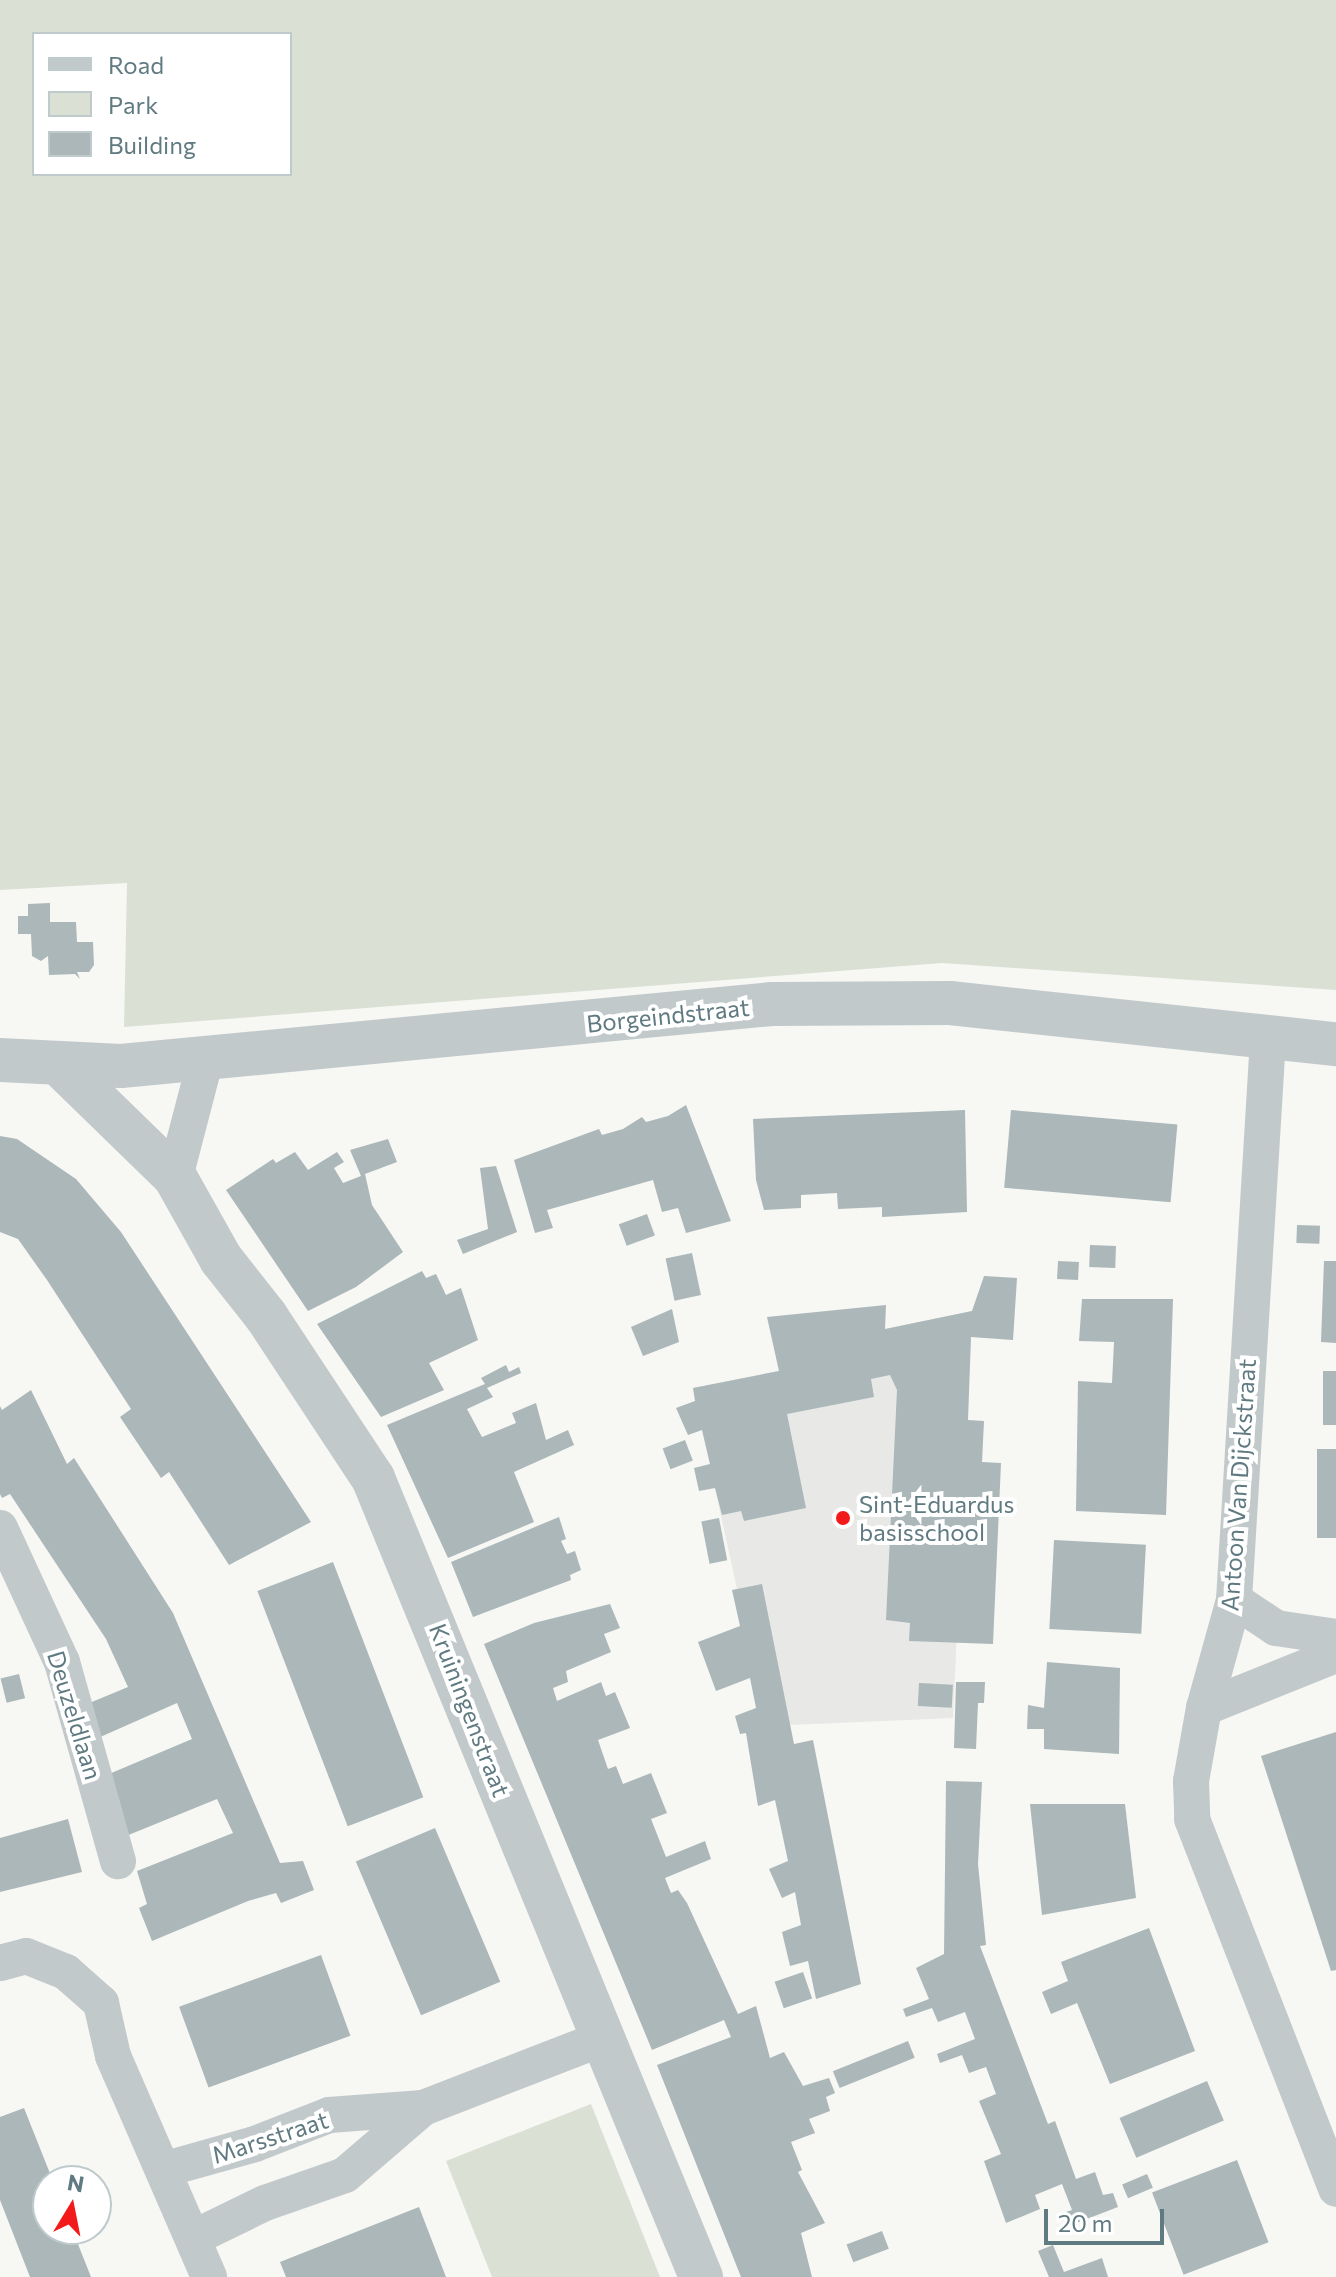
<!DOCTYPE html>
<html>
<head>
<meta charset="utf-8">
<style>
	body { margin:0 }
	#map { position:relative; width:1336px; height:2277px; overflow:hidden; background:#f7f7f4; font-family:Commissioner,sans-serif }
	div>[style] { position:absolute }
	[style*='--x'] { left:calc(var(--x)*1px); top:calc(var(--y)*1px); width:calc(var(--w)*1px); rotate:calc(var(--a)*1deg) }
	.built>* { inset:0; background:#e8e8e7 }
	.green>* { inset:0; background:#dbe0d4 }
	.building>* { inset:0; background:#abb7b9; transform-origin:0 0 }
	.minor>* { height:36px; margin:-18px; padding:0 18px; transform-origin:18px; border-radius:18px; background:#c2c9cb }
	.tertiary>* { height:44px; margin:-22px; padding:0 22px; transform-origin:22px; border-radius:22px; background:#c2c9cb }
	.dots>* { width:22px; height:22px; translate:-50% -50%; box-sizing:border-box; border:4px solid #fff; border-radius:50% }
	span { translate:-50% -50%; white-space:nowrap; text-align:center; line-height:1.15; -webkit-text-stroke:8px #fff; paint-order:stroke }
	.street-label { font-size:24px; color:#607a81 }
	.poi-label { font-size:24px; color:#607a81 }
	.left { translate:0 -50%; text-align:left }
	.legend { position:absolute; left:32px; top:32px; width:260px; height:144px; box-sizing:border-box; background:#fff; border:2px solid #bfcacd; margin:0; padding:10px 14px; list-style:none; font-size:24px; color:#607a81 }
	.legend li { display:flex; align-items:center; gap:16px; height:40px }
	.legend b { width:40px; border:2px solid #bfcacd }
	.north { position:absolute; left:32px; top:2165px; width:80px; height:80px; box-sizing:border-box; background:#fff; border:2px solid #bfcacd; border-radius:50%; rotate:10deg; font-size:22px; font-weight:700; line-height:32px; text-align:center; color:#607a81 }
	.north::after { content:''; display:block; margin:auto; width:28px; height:36px; background:#f21a1a; clip-path:polygon(50% 0,100% 100%,50% 72%,0 100%) }
	.scale { position:absolute; left:1044px; top:2209px; width:120px; height:36px; box-sizing:border-box; border:4px solid #607a81; border-top:0; padding-left:10px; font-size:24px; line-height:28px; white-space:nowrap; color:#607a81; -webkit-text-stroke:6px #fff; paint-order:stroke }
</style>
</head>
<body>
<div id="map">
	<div class="built">
		<div style="clip-path:polygon(972px 1311px,953px 1718px,767px 1726px,693px 1388px,779px 1371px,775px 1352px)"></div>
	</div>
	<div class="green">
		<div style="clip-path:polygon(evenodd,0 0,1336px 0,1336px 990px,942px 963px,124px 1027px,127px 883px,0 890px,0 0,34px 34px,290px 34px,290px 174px,34px 174px,34px 34px)"></div>
		<div style="clip-path:polygon(591px 2104px,660px 2277px,492px 2277px,446px 2161px)"></div>
	</div>
	<div class="building">
		<div style="clip-path:polygon(50px 903px,50px 922px,76px 922px,77px 942px,93px 942px,94px 965px,89px 972px,77px 972px,80px 979px,75px 974px,49px 975px,48px 956px,41px 961px,32px 956px,31px 934px,18px 934px,18px 916px,28px 916px,28px 904px)"></div>
		<div style="clip-path:polygon(686px 1105px,731px 1221px,686px 1233px,678px 1208px,662px 1212px,653px 1180px,547px 1210px,553px 1228px,535px 1233px,514px 1160px,599px 1129px,602px 1135px,623px 1129px,642px 1117px,646px 1122px,668px 1116px)"></div>
		<div style="clip-path:polygon(965px 1110px,967px 1212px,882px 1217px,882px 1207px,838px 1209px,837px 1193px,801px 1195px,801px 1208px,764px 1210px,756px 1180px,753px 1119px)"></div>
		<div style="left:1011px;top:1110px;width:167px;height:78px;rotate:5deg"></div>
		<div style="clip-path:polygon(0 1136px,17px 1139px,76px 1179px,121px 1232px,311px 1522px,229px 1565px,169px 1472px,161px 1478px,120px 1417px,131px 1409px,47px 1280px,18px 1239px,0 1232px)"></div>
		<div style="clip-path:polygon(388px 1139px,397px 1162px,365px 1174px,372px 1205px,403px 1252px,356px 1287px,308px 1311px,226px 1190px,273px 1159px,276px 1163px,295px 1152px,308px 1170px,337px 1152px,344px 1162px,334px 1168px,343px 1183px,361px 1176px,350px 1150px)"></div>
		<div style="clip-path:polygon(496px 1166px,517px 1232px,463px 1254px,457px 1240px,488px 1229px,480px 1168px)"></div>
		<div style="left:647px;top:1214px;width:23px;height:30px;rotate:70deg"></div>
		<div style="left:1297px;top:1225px;width:23px;height:18px;rotate:2deg"></div>
		<div style="left:1090px;top:1245px;width:26px;height:22px;rotate:2deg"></div>
		<div style="left:692px;top:1253px;width:43px;height:27px;rotate:78deg"></div>
		<div style="left:1058px;top:1261px;width:21px;height:18px;rotate:3deg"></div>
		<div style="clip-path:polygon(1324px 1261px,1336px 1261px,1336px 1343px,1321px 1342px)"></div>
		<div style="clip-path:polygon(422px 1271px,426px 1278px,436px 1274px,446px 1295px,461px 1288px,478px 1340px,429px 1363px,444px 1390px,381px 1417px,317px 1324px)"></div>
		<div style="clip-path:polygon(984px 1276px,1017px 1278px,1013px 1340px,971px 1337px,968px 1420px,984px 1421px,982px 1462px,1001px 1463px,993px 1644px,909px 1641px,910px 1623px,886px 1620px,897px 1390px,890px 1375px,871px 1379px,874px 1397px,787px 1414px,806px 1508px,744px 1521px,741px 1511px,722px 1515px,715px 1488px,699px 1491px,694px 1468px,710px 1464px,702px 1430px,688px 1435px,676px 1408px,695px 1401px,693px 1388px,779px 1371px,767px 1317px,886px 1305px,885px 1329px,972px 1311px)"></div>
		<div style="clip-path:polygon(1082px 1299px,1173px 1299px,1166px 1515px,1076px 1511px,1078px 1381px,1112px 1383px,1114px 1342px,1079px 1341px)"></div>
		<div style="clip-path:polygon(672px 1309px,679px 1342px,643px 1356px,631px 1327px)"></div>
		<div style="clip-path:polygon(506px 1365px,509px 1372px,519px 1367px,521px 1373px,487px 1388px,493px 1397px,467px 1409px,482px 1437px,516px 1423px,512px 1413px,536px 1403px,546px 1440px,568px 1430px,574px 1445px,514px 1472px,534px 1522px,448px 1558px,387px 1425px,485px 1384px,481px 1378px)"></div>
		<div style="left:1323px;top:1371px;width:13px;height:54px"></div>
		<div style="clip-path:polygon(31px 1390px,67px 1464px,74px 1458px,173px 1613px,280px 1863px,303px 1861px,314px 1890px,281px 1903px,276px 1893px,248px 1901px,152px 1941px,139px 1908px,147px 1904px,137px 1871px,233px 1833px,217px 1799px,126px 1836px,109px 1774px,192px 1739px,177px 1703px,98px 1738px,87px 1704px,128px 1687px,106px 1639px,10px 1494px,2px 1498px,0 1494px,0 1406px,2px 1410px)"></div>
		<div style="left:685px;top:1440px;width:22px;height:24px;rotate:69deg"></div>
		<div style="left:1317px;top:1449px;width:19px;height:89px"></div>
		<div style="clip-path:polygon(559px 1517px,566px 1539px,561px 1541px,567px 1554px,575px 1551px,581px 1570px,570px 1575px,571px 1580px,473px 1617px,451px 1562px)"></div>
		<div style="left:719px;top:1518px;width:43px;height:18px;rotate:79deg"></div>
		<div style="left:1054px;top:1540px;width:92px;height:89px;rotate:3deg"></div>
		<div style="left:333px;top:1562px;width:252px;height:81px;rotate:69deg"></div>
		<div style="clip-path:polygon(762px 1584px,794px 1744px,813px 1740px,861px 1984px,816px 1999px,808px 1961px,790px 1966px,782px 1932px,801px 1925px,795px 1892px,782px 1898px,769px 1869px,788px 1861px,775px 1800px,758px 1806px,746px 1733px,740px 1734px,735px 1716px,756px 1708px,750px 1678px,716px 1691px,698px 1642px,740px 1626px,732px 1590px)"></div>
		<div style="clip-path:polygon(610px 1604px,620px 1628px,604px 1634px,611px 1652px,566px 1671px,568px 1682px,553px 1688px,557px 1701px,601px 1682px,606px 1696px,615px 1692px,630px 1728px,598px 1740px,608px 1769px,616px 1766px,623px 1784px,651px 1773px,667px 1813px,651px 1819px,666px 1857px,705px 1841px,711px 1859px,665px 1878px,671px 1893px,678px 1890px,687px 1903px,738px 2014px,756px 2006px,770px 2058px,784px 2052px,803px 2086px,829px 2078px,835px 2093px,826px 2097px,830px 2111px,809px 2119px,815px 2133px,791px 2142px,802px 2170px,798px 2172px,825px 2223px,801px 2233px,812px 2277px,741px 2277px,657px 2065px,731px 2037px,724px 2020px,652px 2050px,484px 1644px,534px 1623px)"></div>
		<div style="clip-path:polygon(1047px 1662px,1120px 1668px,1119px 1754px,1044px 1749px,1044px 1729px,1027px 1729px,1028px 1705px,1044px 1708px)"></div>
		<div style="left:19px;top:1674px;width:25px;height:19px;rotate:76deg"></div>
		<div style="clip-path:polygon(956px 1682px,985px 1682px,984px 1703px,978px 1703px,976px 1749px,954px 1748px)"></div>
		<div style="left:919px;top:1683px;width:34px;height:23px;rotate:3deg"></div>
		<div style="clip-path:polygon(1336px 1732px,1336px 1970px,1331px 1971px,1261px 1756px)"></div>
		<div style="clip-path:polygon(946px 1781px,982px 1782px,978px 1864px,986px 1945px,980px 1946px,1048px 2124px,1055px 2121px,1076px 2179px,1095px 2172px,1103px 2195px,1113px 2193px,1118px 2207px,1071px 2225px,1066px 2212px,1072px 2210px,1062px 2184px,1035px 2195px,1040px 2209px,1006px 2223px,984px 2161px,1001px 2154px,979px 2101px,996px 2094px,986px 2067px,969px 2073px,962px 2055px,940px 2063px,937px 2054px,975px 2039px,965px 2012px,938px 2022px,932px 2008px,906px 2017px,903px 2009px,929px 1999px,916px 1968px,944px 1954px)"></div>
		<div style="clip-path:polygon(1030px 1804px,1125px 1804px,1136px 1898px,1042px 1915px)"></div>
		<div style="clip-path:polygon(68px 1819px,82px 1872px,0 1892px,0 1838px)"></div>
		<div style="left:435px;top:1828px;width:167px;height:86px;rotate:67deg"></div>
		<div style="clip-path:polygon(1149px 1928px,1195px 2051px,1110px 2084px,1077px 2003px,1051px 2014px,1042px 1992px,1068px 1981px,1061px 1962px)"></div>
		<div style="left:321px;top:1955px;width:86px;height:151px;rotate:70deg"></div>
		<div style="left:803px;top:1972px;width:28px;height:30px;rotate:71deg"></div>
		<div style="left:908px;top:2041px;width:18px;height:81px;rotate:68deg"></div>
		<div style="left:1207px;top:2081px;width:43px;height:95px;rotate:67deg"></div>
		<div style="clip-path:polygon(24px 2108px,53px 2181px,48px 2181px,48px 2229px,72px 2229px,91px 2277px,30px 2277px,0 2200px,0 2117px)"></div>
		<div style="left:1237px;top:2160px;width:88px;height:91px;rotate:69deg"></div>
		<div style="left:1147px;top:2174px;width:15px;height:27px;rotate:67deg"></div>
		<div style="clip-path:polygon(419px 2207px,446px 2277px,286px 2277px,280px 2262px)"></div>
		<div style="left:882px;top:2231px;width:19px;height:38px;rotate:69deg"></div>
		<div style="clip-path:polygon(1053px 2245px,1064px 2272px,1102px 2258px,1108px 2277px,1049px 2277px,1038px 2251px)"></div>
	</div>
	<div class="minor">
		<div style="--x:1268;--y:1039;--w:562;--a:93.47"></div>
		<div style="--x:1234;--y:1600;--w:112;--a:105.5"></div>
		<div style="--x:1204;--y:1708;--w:74;--a:100.1"></div>
		<div style="--x:1191;--y:1781;--w:38;--a:88"></div>
		<div style="--x:1192;--y:1819;--w:397;--a:68.7"></div>
		<div style="--x:175;--y:1177;--w:123;--a:-75.4"></div>
		<div style="--x:0;--y:1528;--w:148;--a:65.2"></div>
		<div style="--x:62;--y:1662;--w:207;--a:74.3"></div>
		<div style="--x:1234;--y:1600;--w:50;--a:33.7"></div>
		<div style="--x:1276;--y:1628;--w:61;--a:8.5"></div>
		<div style="--x:1204;--y:1708;--w:142;--a:-21.9"></div>
		<div style="--x:0;--y:1963;--w:27;--a:-15"></div>
		<div style="--x:26;--y:1956;--w:43;--a:21.8"></div>
		<div style="--x:66;--y:1972;--w:47;--a:41.5"></div>
		<div style="--x:101;--y:2003;--w:54;--a:77.2"></div>
		<div style="--x:113;--y:2056;--w:241;--a:66.5"></div>
		<div style="--x:166;--y:2169;--w:92;--a:-15.7"></div>
		<div style="--x:255;--y:2144;--w:79;--a:-21.4"></div>
		<div style="--x:329;--y:2115;--w:94;--a:-4.3"></div>
		<div style="--x:423;--y:2108;--w:191;--a:-21.2"></div>
		<div style="--x:195;--y:2237;--w:78;--a:-25.9"></div>
		<div style="--x:265;--y:2203;--w:85;--a:-19.3"></div>
		<div style="--x:345;--y:2175;--w:103;--a:-40.7"></div>
	</div>
	<div class="tertiary">
		<div style="--x:0;--y:1060;--w:121;--a:2.8"></div>
		<div style="--x:121;--y:1066;--w:654;--a:-5.44"></div>
		<div style="--x:772;--y:1004;--w:178;--a:-0.3"></div>
		<div style="--x:950;--y:1003;--w:388;--a:6.1"></div>
		<div style="--x:59;--y:1064;--w:162;--a:44.2"></div>
		<div style="--x:175;--y:1177;--w:94;--a:60.7"></div>
		<div style="--x:221;--y:1259;--w:73;--a:51.7"></div>
		<div style="--x:266;--y:1316;--w:194;--a:56.6"></div>
		<div style="--x:373;--y:1478;--w:864;--a:67.68"></div>
	</div>
	<div class="dots">
		<div style="left:843px;top:1518px;background:#f21a1a"></div>
	</div>
	<div class="street-label">
		<span style="left:668px;top:1015px;rotate:-6deg">Borgeindstraat</span>
		<span style="left:1238px;top:1485px;rotate:-86deg">Antoon Van Dijckstraat</span>
		<span style="left:470px;top:1710px;rotate:69deg">Kruiningenstraat</span>
		<span style="left:75px;top:1715px;rotate:73deg">Deuzeldlaan</span>
		<span style="left:270px;top:2137px;rotate:-18deg">Marsstraat</span>
	</div>
	<div class="poi-label">
		<span class="left" style="left:859px;top:1518px">Sint-Eduardus<br>basisschool</span>
	</div>
	<ul class="legend">
	<li><b style="height:10px;background:#c2c9cb"></b>Road</li>
	<li><b style="height:22px;background:#dbe0d4"></b>Park</li>
	<li><b style="height:22px;background:#abb7b9"></b>Building</li>
	</ul>
	<div class="north">N</div>
	<div class="scale">20 m</div>
</div>
</body>
</html>
